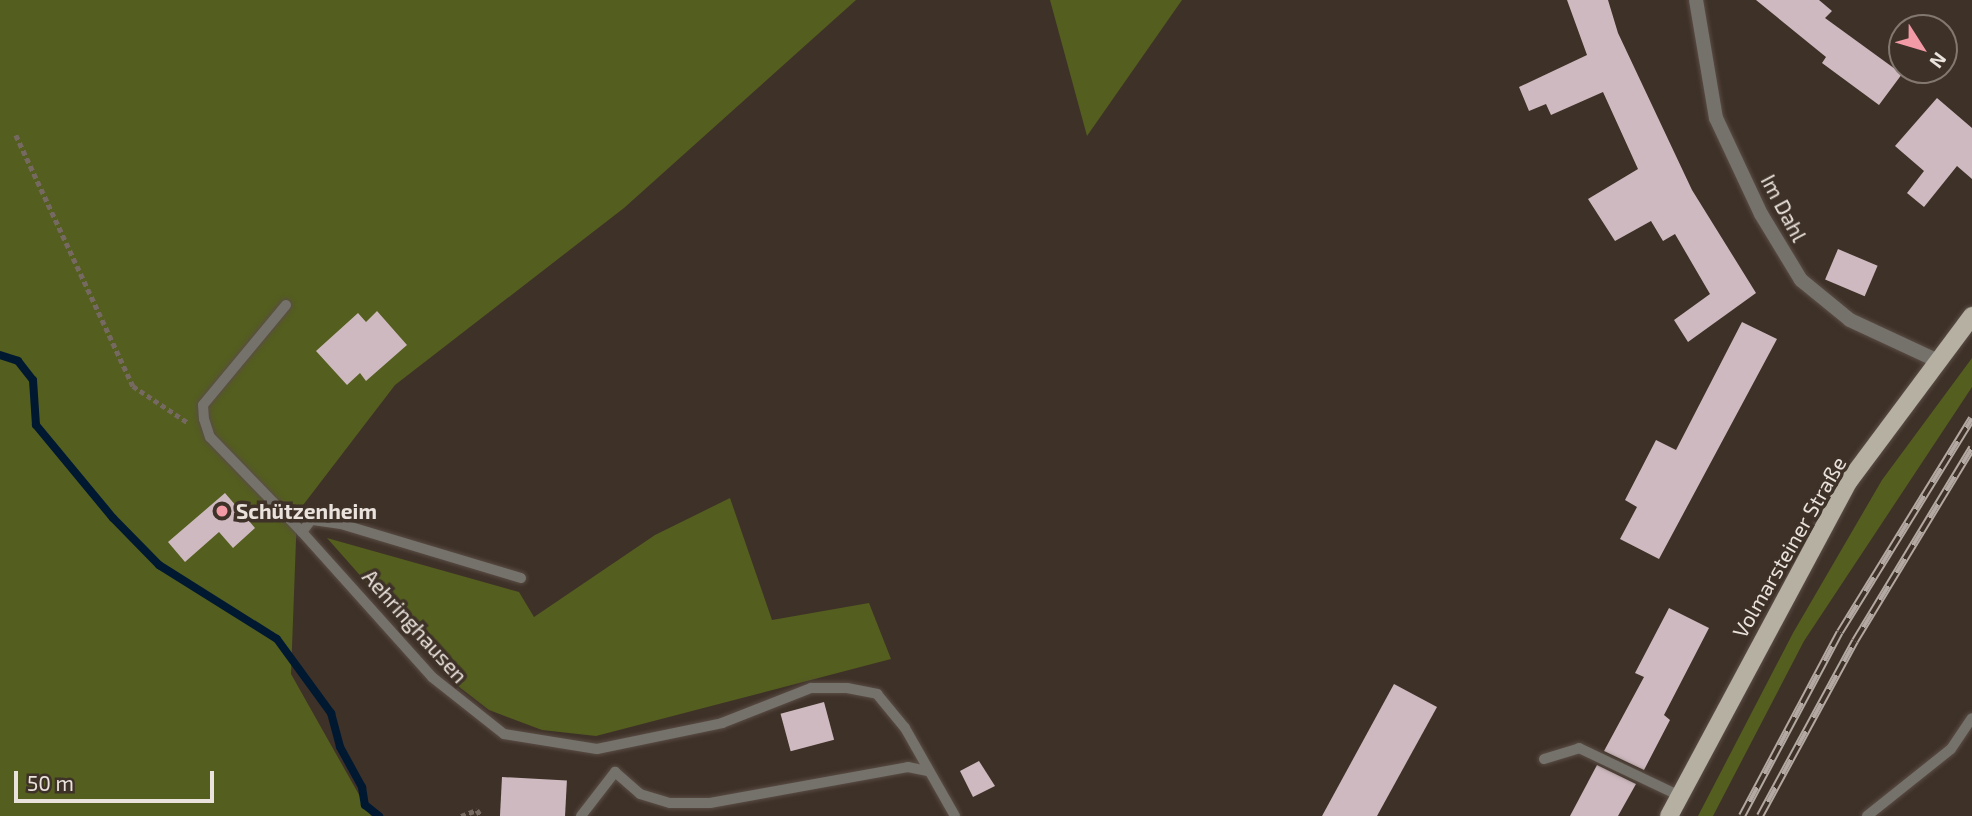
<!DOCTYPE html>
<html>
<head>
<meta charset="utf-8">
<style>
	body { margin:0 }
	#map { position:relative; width:1972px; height:816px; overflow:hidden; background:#3e3128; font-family:"Exo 2",sans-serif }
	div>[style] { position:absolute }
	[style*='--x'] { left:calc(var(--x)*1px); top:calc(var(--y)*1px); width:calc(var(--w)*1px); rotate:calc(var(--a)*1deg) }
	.green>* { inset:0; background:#545e1f }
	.stream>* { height:8px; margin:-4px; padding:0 4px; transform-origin:4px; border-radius:4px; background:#001930 }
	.building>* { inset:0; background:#cdb9bf; transform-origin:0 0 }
	.path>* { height:4.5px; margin-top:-2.25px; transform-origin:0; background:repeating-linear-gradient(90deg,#756961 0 5px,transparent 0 8.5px) }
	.roads { filter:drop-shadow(0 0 2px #5a4d45) drop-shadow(0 0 2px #5a4d45) }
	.service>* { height:10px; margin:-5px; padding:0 5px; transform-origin:5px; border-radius:5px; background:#75726c }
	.minor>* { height:14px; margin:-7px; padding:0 7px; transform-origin:7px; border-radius:7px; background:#75726c }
	.primary>* { height:18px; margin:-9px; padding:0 9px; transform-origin:9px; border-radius:9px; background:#b5b0a1 }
	.rail>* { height:8px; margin-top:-4px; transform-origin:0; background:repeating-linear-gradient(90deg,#3e3128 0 16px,#b3a9a2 0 32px); box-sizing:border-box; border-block:2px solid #b3a9a2 }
	.dots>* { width:19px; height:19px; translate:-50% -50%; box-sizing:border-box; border:4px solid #3e3128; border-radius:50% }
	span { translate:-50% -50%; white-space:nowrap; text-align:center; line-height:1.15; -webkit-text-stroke:7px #3e3128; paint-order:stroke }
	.street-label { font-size:21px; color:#eae2dc }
	.poi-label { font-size:21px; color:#eae2dc; font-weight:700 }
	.left { translate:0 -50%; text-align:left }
	.north { position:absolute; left:1888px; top:14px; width:70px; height:70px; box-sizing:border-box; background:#3e3128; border:2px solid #837870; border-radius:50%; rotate:127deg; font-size:19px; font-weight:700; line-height:28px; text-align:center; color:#eae2dc }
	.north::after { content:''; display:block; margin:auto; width:24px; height:32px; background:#f39aa7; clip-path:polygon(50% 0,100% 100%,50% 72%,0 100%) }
	.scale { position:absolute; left:14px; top:771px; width:200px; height:32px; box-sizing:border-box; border:4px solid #eae2dc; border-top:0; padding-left:9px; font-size:21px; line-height:24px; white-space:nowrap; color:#eae2dc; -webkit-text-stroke:5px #3e3128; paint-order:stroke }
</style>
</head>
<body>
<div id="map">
	<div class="green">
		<div style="clip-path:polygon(0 0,856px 0,624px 208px,395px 385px,297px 513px,291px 674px,371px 816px,0 816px)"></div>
		<div style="clip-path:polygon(1050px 0,1182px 0,1087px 136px)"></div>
		<div style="clip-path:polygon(1972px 358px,1972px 387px,1804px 641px,1713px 816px,1698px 816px,1793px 633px,1882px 480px)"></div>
		<div style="clip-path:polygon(730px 498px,772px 620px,869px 603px,891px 659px,596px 736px,542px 730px,489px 710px,458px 686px,327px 538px,519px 592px,534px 617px,655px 535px)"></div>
	</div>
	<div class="stream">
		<div style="--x:0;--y:355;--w:19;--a:18"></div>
		<div style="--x:18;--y:361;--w:24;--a:52"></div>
		<div style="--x:33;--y:380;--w:45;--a:86.2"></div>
		<div style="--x:36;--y:425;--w:121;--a:50.4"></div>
		<div style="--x:113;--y:518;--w:66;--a:45.6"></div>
		<div style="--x:159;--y:565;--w:139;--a:32.1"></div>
		<div style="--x:277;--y:639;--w:92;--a:53.9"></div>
		<div style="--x:331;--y:713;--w:35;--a:75"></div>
		<div style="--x:340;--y:747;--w:46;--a:61.2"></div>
		<div style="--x:362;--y:787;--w:18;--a:81"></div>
		<div style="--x:365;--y:805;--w:18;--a:38"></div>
	</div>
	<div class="building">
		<div style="clip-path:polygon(1567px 0,1608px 0,1618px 33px,1692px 190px,1756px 293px,1688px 342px,1674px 320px,1710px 294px,1675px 234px,1663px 241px,1651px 221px,1615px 241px,1588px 199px,1638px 169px,1603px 92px,1551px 115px,1546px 104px,1529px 111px,1519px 87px,1587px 55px)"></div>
		<div style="clip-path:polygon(1756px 0,1819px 0,1832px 11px,1825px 18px,1902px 74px,1879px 105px,1822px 63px,1826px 57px)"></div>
		<div style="clip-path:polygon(1937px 98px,1972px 128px,1972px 179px,1957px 166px,1924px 207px,1907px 193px,1924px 171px,1895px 146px)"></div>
		<div style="left:1838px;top:249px;width:43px;height:33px;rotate:23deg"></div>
		<div style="clip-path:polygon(377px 311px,407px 345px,366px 381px,360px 373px,347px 385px,316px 351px,358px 313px,366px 322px)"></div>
		<div style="clip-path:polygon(1742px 322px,1777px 339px,1659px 559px,1620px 539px,1637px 507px,1625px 500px,1656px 440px,1676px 450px)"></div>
		<div style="clip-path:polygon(225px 493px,255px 528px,233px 548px,219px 532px,185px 562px,168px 542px)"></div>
		<div style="clip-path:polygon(1669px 608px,1709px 628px,1664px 715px,1670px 720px,1644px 770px,1604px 751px,1644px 677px,1635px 673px)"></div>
		<div style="clip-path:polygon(1394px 684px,1437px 707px,1377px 816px,1322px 816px)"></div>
		<div style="left:824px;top:702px;width:39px;height:45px;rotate:75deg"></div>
		<div style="clip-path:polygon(979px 761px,995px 786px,973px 797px,960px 771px)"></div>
		<div style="clip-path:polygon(1597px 765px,1636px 784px,1618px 816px,1570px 816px)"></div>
		<div style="left:502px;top:777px;width:65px;height:39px;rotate:3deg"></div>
	</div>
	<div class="path">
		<div style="--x:16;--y:135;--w:277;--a:65"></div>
		<div style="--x:133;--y:386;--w:65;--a:33.7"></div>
		<div style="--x:461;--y:816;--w:17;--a:-21"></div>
		<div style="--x:477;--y:810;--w:7;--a:56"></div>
	</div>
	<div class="roads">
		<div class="service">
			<div style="--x:286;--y:305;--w:130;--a:129.7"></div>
			<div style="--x:203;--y:405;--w:14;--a:86"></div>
			<div style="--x:204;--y:419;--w:19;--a:72"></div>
			<div style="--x:210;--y:437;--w:132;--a:45.9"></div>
			<div style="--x:521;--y:578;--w:188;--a:-163.3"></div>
			<div style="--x:341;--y:524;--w:30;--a:-172"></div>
			<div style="--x:311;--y:520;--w:15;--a:127"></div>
			<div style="--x:302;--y:532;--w:195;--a:48.1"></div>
			<div style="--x:432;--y:677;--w:92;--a:38.4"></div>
			<div style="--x:504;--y:734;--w:94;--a:9.2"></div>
			<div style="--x:597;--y:749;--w:128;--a:-11.7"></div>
			<div style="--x:722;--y:723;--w:96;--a:-21.5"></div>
			<div style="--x:811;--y:688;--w:36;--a:0"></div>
			<div style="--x:847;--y:688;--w:31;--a:11"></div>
			<div style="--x:877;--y:694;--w:44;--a:50.5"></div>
			<div style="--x:905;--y:728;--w:101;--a:60.4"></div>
			<div style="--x:1544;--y:759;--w:37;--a:-17"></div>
			<div style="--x:1579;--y:748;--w:110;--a:25.4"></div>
			<div style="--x:581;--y:816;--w:56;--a:-52.3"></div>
			<div style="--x:615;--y:772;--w:33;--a:41"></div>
			<div style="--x:640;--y:794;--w:31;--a:17"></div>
			<div style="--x:670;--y:803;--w:40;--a:0"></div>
			<div style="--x:710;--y:803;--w:201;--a:-10.3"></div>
			<div style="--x:908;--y:767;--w:19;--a:12"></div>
			<div style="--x:1867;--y:816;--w:107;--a:-38.6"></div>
			<div style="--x:1951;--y:749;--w:37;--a:-56"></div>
		</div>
		<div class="minor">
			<div style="--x:1696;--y:0;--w:120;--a:80.4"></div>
			<div style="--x:1716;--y:118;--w:106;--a:64.9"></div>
			<div style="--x:1761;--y:214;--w:77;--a:58.8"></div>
			<div style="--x:1801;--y:280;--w:63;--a:39.2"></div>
			<div style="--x:1850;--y:320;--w:97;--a:25"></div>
		</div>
		<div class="primary">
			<div style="--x:1669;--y:816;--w:380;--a:-61.8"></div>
			<div style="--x:1849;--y:481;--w:206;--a:-53.3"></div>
		</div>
	</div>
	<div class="rail">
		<div style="--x:1742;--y:816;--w:208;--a:-62"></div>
		<div style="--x:1840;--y:632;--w:251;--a:-58.3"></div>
		<div style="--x:1760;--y:816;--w:199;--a:-61.5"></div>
		<div style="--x:1855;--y:641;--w:226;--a:-58.8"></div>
	</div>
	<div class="dots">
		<div style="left:222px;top:511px;background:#f39aa7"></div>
	</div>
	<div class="street-label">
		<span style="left:1784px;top:208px;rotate:62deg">Im Dahl</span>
		<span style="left:1789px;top:547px;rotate:-60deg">Volmarsteiner Straße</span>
		<span style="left:415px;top:626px;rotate:48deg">Aehringhausen</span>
	</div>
	<div class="poi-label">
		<span class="left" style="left:236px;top:511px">Schützenheim</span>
	</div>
	<div class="north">N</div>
	<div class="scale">50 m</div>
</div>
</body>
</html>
